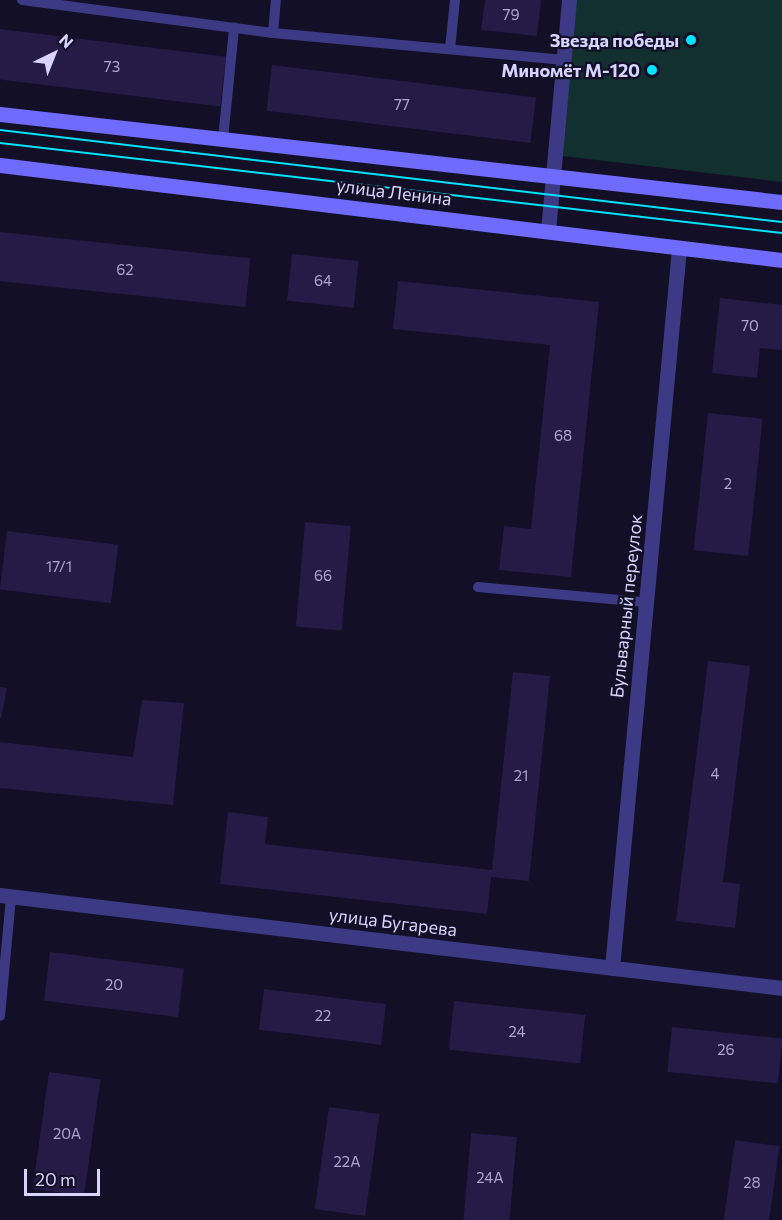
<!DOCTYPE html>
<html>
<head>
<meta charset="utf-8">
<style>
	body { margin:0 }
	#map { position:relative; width:782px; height:1220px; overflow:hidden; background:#130f26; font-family:Commissioner,sans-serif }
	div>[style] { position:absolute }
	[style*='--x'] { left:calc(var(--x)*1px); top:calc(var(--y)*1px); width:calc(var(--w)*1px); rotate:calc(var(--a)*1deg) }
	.green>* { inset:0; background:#12302f }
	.building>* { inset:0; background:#241b47; transform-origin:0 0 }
	.lane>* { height:10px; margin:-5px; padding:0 5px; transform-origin:5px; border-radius:5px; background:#3d3a85 }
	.street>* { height:15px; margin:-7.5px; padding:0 7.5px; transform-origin:7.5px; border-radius:7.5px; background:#3d3a85 }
	.secondary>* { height:15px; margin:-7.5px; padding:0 7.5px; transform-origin:7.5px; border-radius:7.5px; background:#6f6bff }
	.tram>* { height:1.5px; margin:-0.75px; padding:0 0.75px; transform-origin:0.75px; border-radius:0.75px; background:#00e5ff }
	.dots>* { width:16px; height:16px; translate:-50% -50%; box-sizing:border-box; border:3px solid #130f26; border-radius:50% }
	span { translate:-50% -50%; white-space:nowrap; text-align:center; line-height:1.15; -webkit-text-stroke:4.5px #130f26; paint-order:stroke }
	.number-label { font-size:15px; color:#aca6d1 }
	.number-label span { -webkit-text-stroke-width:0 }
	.poi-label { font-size:18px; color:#d9d4ff; font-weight:700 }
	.right { translate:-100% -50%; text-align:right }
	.street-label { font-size:18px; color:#d9d4ff }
	.north { position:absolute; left:24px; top:24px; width:60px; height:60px; -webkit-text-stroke:4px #130f26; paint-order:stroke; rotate:43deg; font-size:16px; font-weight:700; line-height:24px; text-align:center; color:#d9d4ff }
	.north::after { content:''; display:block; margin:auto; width:21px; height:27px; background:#d9d4ff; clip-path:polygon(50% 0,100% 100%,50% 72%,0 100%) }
	.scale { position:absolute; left:24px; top:1169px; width:76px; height:27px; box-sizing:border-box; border:3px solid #d9d4ff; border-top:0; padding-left:8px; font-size:18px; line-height:21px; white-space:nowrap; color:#d9d4ff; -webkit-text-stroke:4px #130f26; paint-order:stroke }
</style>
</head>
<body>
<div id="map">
	<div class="green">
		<div style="clip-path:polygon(570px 0,782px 0,782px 182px,554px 155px)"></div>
	</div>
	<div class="building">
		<div style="clip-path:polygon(485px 0,541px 0,537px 36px,481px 30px)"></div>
		<div style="left:0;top:29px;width:228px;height:50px;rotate:7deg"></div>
		<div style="left:272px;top:65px;width:266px;height:46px;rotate:7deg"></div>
		<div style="left:0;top:232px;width:252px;height:49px;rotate:6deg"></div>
		<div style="left:292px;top:254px;width:67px;height:47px;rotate:6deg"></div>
		<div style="clip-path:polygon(398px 281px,599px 302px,571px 577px,499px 570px,504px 526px,531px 529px,550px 345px,393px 329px)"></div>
		<div style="clip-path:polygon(720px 298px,782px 305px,782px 350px,760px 348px,757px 378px,712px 373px)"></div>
		<div style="left:708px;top:413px;width:55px;height:138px;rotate:6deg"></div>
		<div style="left:305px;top:522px;width:46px;height:105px;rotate:5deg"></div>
		<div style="left:7px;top:531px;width:112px;height:59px;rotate:7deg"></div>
		<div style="clip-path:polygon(708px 661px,750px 666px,723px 882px,740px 884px,735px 928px,676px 921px)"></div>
		<div style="clip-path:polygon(513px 672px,550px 676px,529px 881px,491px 877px,487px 914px,220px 884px,228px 812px,268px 817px,265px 844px,492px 870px)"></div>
		<div style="clip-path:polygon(0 687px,7px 688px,1px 718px,0 718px)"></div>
		<div style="clip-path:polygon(142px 700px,184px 703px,173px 805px,0 788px,0 742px,133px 757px)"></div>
		<div style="left:50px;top:952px;width:135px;height:49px;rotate:7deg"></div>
		<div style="left:264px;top:989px;width:123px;height:41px;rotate:7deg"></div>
		<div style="left:454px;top:1001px;width:132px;height:49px;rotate:6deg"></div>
		<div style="left:672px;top:1027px;width:111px;height:45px;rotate:6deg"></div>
		<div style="left:49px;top:1072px;width:52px;height:118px;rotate:8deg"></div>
		<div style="left:329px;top:1107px;width:51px;height:103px;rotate:8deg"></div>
		<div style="left:471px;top:1133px;width:46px;height:87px;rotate:5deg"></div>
		<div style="left:735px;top:1140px;width:45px;height:81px;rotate:8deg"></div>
	</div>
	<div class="lane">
		<div style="--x:22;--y:0;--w:253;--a:7.5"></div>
		<div style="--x:273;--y:33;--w:292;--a:5.3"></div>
		<div style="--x:273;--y:33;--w:33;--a:-85"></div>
		<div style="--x:450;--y:49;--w:49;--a:-84.2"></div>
		<div style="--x:223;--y:139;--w:112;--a:-84.3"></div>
		<div style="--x:478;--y:587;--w:167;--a:5.2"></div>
		<div style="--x:0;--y:1016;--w:120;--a:-84.7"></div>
	</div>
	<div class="street">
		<div style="--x:548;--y:231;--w:232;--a:-84.8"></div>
		<div style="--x:0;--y:895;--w:788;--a:6.78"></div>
		<div style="--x:612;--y:968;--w:723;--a:-84.68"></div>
	</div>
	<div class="secondary">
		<div style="--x:0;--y:114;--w:787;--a:6.42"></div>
		<div style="--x:0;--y:165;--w:788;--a:6.93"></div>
	</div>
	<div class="tram">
		<div style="--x:0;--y:130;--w:787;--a:6.71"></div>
		<div style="--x:0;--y:143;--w:787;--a:6.57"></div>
	</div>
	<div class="dots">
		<div style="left:691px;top:40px;background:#00e5ff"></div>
		<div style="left:652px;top:70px;background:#00e5ff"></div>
	</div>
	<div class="number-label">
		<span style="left:511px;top:15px">79</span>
		<span style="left:112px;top:67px">73</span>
		<span style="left:402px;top:105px">77</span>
		<span style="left:125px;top:270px">62</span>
		<span style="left:323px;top:281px">64</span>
		<span style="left:750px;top:326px">70</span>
		<span style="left:563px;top:436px">68</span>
		<span style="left:728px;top:484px">2</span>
		<span style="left:59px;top:567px">17/1</span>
		<span style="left:323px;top:576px">66</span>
		<span style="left:715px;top:774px">4</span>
		<span style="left:521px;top:776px">21</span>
		<span style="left:114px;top:985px">20</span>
		<span style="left:323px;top:1016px">22</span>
		<span style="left:517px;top:1032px">24</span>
		<span style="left:726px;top:1050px">26</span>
		<span style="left:67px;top:1134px">20А</span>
		<span style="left:347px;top:1162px">22А</span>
		<span style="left:490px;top:1178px">24А</span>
		<span style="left:752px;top:1183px">28</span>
	</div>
	<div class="poi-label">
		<span class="right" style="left:679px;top:40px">Звезда победы</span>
		<span class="right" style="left:640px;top:70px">Миномёт М-120</span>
	</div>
	<div class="street-label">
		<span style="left:394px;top:192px;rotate:7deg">улица Ленина</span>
		<span style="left:626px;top:606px;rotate:-84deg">Бульварный переулок</span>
		<span style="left:393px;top:922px;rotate:7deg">улица Бугарева</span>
	</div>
	<div class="north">N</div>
	<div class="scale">20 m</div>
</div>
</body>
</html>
